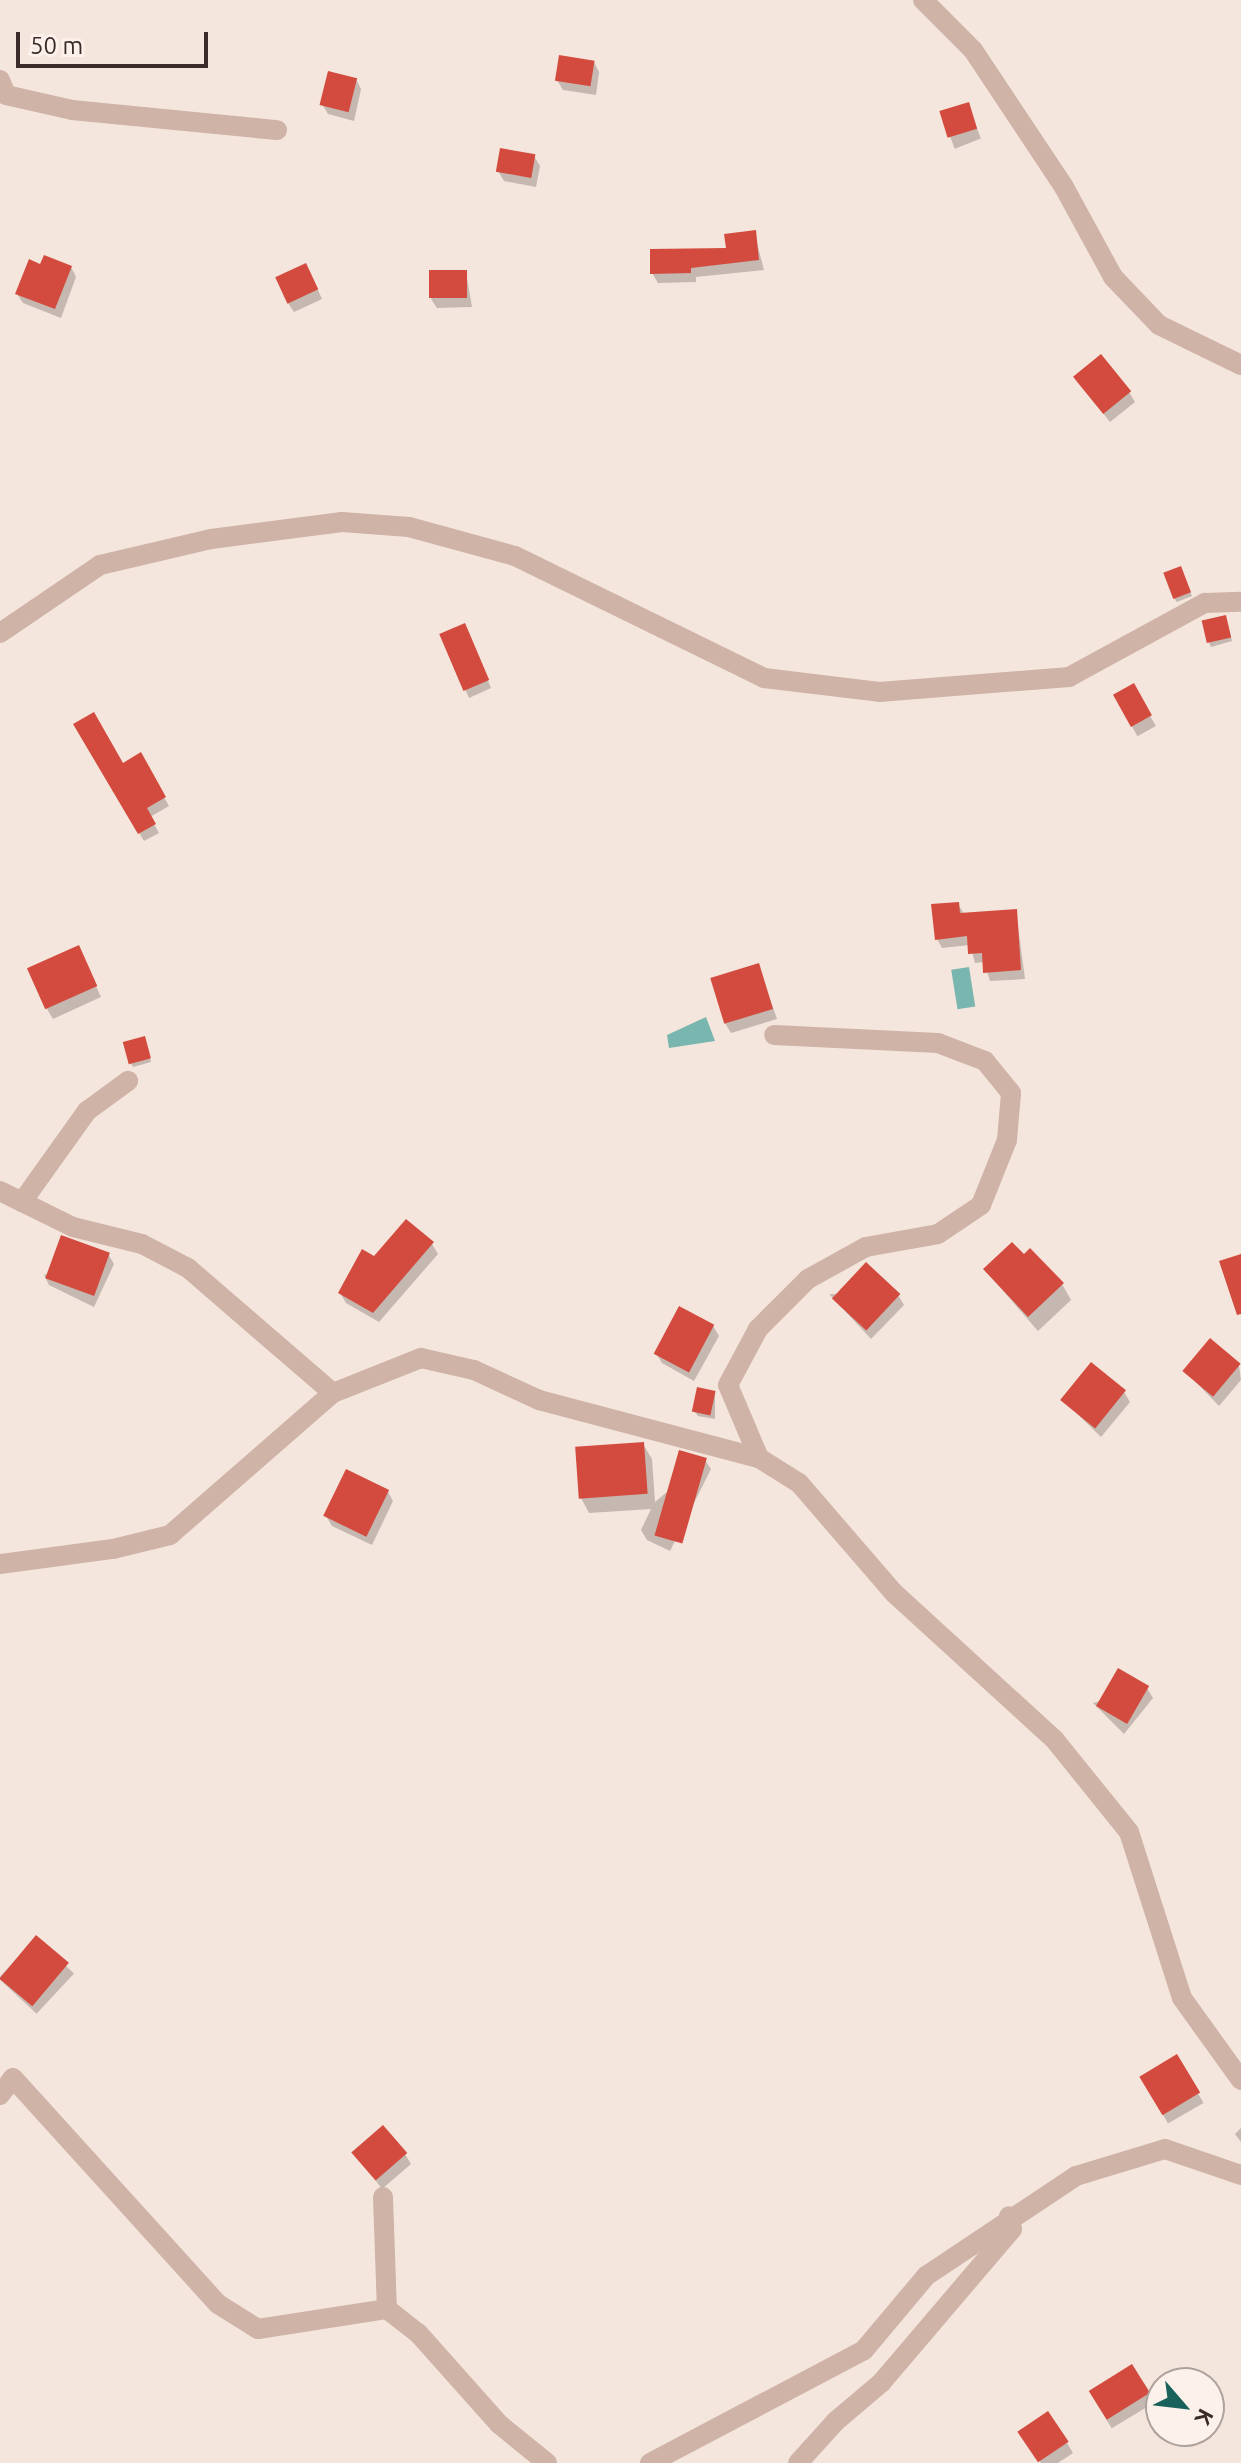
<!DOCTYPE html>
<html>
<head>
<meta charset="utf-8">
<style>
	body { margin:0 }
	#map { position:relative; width:1241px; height:2463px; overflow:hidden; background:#f5e6dd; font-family:Ubuntu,sans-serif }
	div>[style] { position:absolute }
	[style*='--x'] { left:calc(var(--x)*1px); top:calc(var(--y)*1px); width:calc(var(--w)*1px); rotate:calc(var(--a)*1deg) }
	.water>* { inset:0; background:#79b6af; transform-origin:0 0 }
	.shadow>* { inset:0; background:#0003; transform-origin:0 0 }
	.building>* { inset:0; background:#d34b3e; transform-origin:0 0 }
	.minor>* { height:20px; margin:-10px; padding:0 10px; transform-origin:10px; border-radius:10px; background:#cfb3a7 }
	span { translate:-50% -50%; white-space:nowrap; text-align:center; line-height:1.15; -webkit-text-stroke:6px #fcf1eb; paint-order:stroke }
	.north { position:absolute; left:1145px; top:2367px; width:80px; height:80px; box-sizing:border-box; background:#fcf1eb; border:2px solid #afa29d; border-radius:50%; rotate:118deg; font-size:22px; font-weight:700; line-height:32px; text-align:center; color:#3b2b28 }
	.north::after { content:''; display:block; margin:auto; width:28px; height:36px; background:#19625b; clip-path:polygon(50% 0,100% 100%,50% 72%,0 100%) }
	.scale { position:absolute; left:16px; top:32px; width:192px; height:36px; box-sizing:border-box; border:4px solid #3b2b28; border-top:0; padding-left:10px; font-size:24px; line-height:28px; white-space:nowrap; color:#3b2b28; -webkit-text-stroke:6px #fcf1eb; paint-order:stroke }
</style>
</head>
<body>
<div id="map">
	<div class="water">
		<div style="left:969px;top:967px;width:40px;height:18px;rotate:81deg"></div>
		<div style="clip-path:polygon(706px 1017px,715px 1041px,669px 1048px,667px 1035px)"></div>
	</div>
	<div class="shadow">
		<div style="clip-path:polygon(594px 62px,599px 72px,596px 95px,563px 90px,557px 80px)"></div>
		<div style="clip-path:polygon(356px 79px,361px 89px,354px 121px,328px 114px,322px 104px)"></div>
		<div style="left:968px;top:105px;width:36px;height:28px;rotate:69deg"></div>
		<div style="clip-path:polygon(534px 156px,540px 166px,536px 187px,504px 181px,498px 171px)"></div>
		<div style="clip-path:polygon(754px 232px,764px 270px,696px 277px,696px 282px,658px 283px,652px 273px,728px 250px)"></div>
		<div style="clip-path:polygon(41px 266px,71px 267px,76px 277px,61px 318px,23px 303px,17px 294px)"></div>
		<div style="clip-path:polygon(466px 272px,472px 307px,437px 308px,431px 299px)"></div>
		<div style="clip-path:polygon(311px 275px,322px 299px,294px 312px,288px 303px)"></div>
		<div style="clip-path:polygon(1076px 378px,1129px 392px,1135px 402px,1110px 422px)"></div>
		<div style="clip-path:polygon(1183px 573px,1192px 596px,1177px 602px,1174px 598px)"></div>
		<div style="clip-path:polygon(1227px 622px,1232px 641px,1211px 647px,1209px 643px)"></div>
		<div style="clip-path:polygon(469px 633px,491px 688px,469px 698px,442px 636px)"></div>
		<div style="left:1133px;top:685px;width:47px;height:21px;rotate:61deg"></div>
		<div style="clip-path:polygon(76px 725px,122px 766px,140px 755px,169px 806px,150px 817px,159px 833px,144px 841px)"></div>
		<div style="clip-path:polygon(958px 904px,964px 914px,1016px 911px,1025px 979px,990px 981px,984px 962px,975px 963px,970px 945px,942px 948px,937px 939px)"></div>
		<div style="clip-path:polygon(83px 958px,101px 997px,53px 1019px,47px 1009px)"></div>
		<div style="clip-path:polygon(758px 965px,777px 1019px,731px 1033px,725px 1023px)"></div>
		<div style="clip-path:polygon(146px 1043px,151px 1062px,133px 1067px,130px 1062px)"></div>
		<div style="clip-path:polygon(432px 1244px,438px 1254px,379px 1322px,346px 1303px,340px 1293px,375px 1259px)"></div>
		<div style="clip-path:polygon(108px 1254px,114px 1264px,94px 1307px,49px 1285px,44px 1275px)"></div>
		<div style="clip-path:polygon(985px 1270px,1062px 1284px,1071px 1300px,1038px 1331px)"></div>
		<div style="clip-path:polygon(829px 1294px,898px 1295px,904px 1305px,871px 1339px)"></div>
		<div style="clip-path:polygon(713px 1326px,719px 1336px,694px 1381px,662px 1363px,656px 1353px)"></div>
		<div style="clip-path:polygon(1239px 1366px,1241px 1380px,1219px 1406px,1185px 1371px)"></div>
		<div style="clip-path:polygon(715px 1392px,715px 1419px,698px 1416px,695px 1412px)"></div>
		<div style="clip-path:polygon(1124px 1392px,1130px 1402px,1101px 1437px,1063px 1400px)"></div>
		<div style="clip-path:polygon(643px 1444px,652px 1459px,655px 1502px,705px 1460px,711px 1469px,670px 1551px,647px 1540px,641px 1530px,651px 1509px,589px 1513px,581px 1498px)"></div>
		<div style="clip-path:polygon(388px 1492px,393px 1501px,372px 1545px,332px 1526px,326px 1516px)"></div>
		<div style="clip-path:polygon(1147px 1688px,1153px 1698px,1124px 1734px,1093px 1703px)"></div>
		<div style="left:36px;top:1938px;width:52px;height:55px;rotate:43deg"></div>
		<div style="left:1177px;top:2057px;width:53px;height:41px;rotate:60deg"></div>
		<div style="clip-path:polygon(1241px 2128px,1241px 2142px,1235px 2134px)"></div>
		<div style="clip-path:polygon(354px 2152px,405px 2154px,411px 2164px,382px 2189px)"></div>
		<div style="left:1132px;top:2367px;width:42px;height:49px;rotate:59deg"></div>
		<div style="clip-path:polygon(1026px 2442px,1067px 2443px,1073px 2453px,1058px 2463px,1041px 2463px)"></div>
	</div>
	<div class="building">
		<div style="left:559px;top:55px;width:36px;height:26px;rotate:9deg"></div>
		<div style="left:328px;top:71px;width:30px;height:35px;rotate:14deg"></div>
		<div style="left:969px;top:102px;width:28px;height:31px;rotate:73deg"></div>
		<div style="left:500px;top:148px;width:36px;height:24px;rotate:10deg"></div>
		<div style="clip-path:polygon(756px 230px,759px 260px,691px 268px,691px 273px,650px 274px,650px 249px,726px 248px,724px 234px)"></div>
		<div style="clip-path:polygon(44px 255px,72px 266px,55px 309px,15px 294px,29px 259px,40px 264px)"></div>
		<div style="left:306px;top:263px;width:29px;height:34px;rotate:65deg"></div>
		<div style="left:467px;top:270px;width:28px;height:38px;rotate:90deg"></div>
		<div style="left:1101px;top:354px;width:48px;height:36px;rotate:51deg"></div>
		<div style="left:1181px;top:566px;width:28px;height:19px;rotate:69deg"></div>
		<div style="left:1226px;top:615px;width:23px;height:25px;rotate:77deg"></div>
		<div style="left:465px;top:623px;width:62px;height:28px;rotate:67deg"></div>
		<div style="left:1134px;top:683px;width:37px;height:24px;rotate:61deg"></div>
		<div style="clip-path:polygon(94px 712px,123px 763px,141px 752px,166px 797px,147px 808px,156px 824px,138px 834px,73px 724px)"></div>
		<div style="clip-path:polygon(959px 902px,960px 913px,1017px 909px,1021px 970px,983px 973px,982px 953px,968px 954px,967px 936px,935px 940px,931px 904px)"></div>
		<div style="left:79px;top:945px;width:45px;height:57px;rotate:66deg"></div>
		<div style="left:759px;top:963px;width:48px;height:51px;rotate:73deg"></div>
		<div style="left:145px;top:1036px;width:23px;height:23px;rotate:75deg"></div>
		<div style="clip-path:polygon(406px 1219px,434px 1242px,373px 1313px,338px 1293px,362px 1249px,374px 1256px)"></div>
		<div style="left:61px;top:1235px;width:52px;height:46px;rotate:20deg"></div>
		<div style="clip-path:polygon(1012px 1242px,1024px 1254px,1030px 1248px,1064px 1283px,1028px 1317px,983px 1269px)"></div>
		<div style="clip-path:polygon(1241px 1254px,1241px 1314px,1237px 1315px,1219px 1261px)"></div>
		<div style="left:866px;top:1262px;width:47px;height:50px;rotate:43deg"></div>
		<div style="left:679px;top:1306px;width:40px;height:54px;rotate:28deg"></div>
		<div style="left:1210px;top:1338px;width:40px;height:43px;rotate:40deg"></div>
		<div style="left:1091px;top:1362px;width:45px;height:49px;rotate:39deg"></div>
		<div style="left:697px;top:1387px;width:19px;height:25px;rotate:12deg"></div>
		<div style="left:644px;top:1442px;width:52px;height:69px;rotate:86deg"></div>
		<div style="left:679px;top:1450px;width:29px;height:89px;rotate:16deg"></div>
		<div style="left:346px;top:1469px;width:48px;height:52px;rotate:26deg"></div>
		<div style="left:1118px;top:1668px;width:36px;height:44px;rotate:30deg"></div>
		<div style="left:36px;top:1935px;width:43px;height:57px;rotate:40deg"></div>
		<div style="left:1177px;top:2054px;width:45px;height:44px;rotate:59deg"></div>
		<div style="left:383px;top:2125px;width:37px;height:42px;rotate:49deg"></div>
		<div style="left:1132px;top:2364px;width:34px;height:51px;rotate:58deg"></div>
		<div style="left:1048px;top:2411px;width:37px;height:37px;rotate:56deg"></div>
	</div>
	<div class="minor">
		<div style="--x:923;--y:0;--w:71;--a:45"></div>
		<div style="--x:973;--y:50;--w:164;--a:56.4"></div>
		<div style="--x:1064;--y:187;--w:102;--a:61.4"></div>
		<div style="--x:1113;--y:277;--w:66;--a:46.2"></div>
		<div style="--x:1159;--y:325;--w:91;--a:26"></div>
		<div style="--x:0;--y:80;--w:16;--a:68"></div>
		<div style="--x:6;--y:95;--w:68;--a:12.8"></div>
		<div style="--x:72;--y:110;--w:206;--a:5.6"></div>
		<div style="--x:0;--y:633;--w:121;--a:-34.2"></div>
		<div style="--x:100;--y:565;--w:114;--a:-13.2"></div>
		<div style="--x:211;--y:539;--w:132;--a:-7.4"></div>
		<div style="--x:342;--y:522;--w:67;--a:4.3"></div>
		<div style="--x:409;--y:527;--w:110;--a:15.3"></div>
		<div style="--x:515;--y:556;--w:277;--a:26.1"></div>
		<div style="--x:764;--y:678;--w:116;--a:6.9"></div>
		<div style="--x:879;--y:692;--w:191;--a:-4.5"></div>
		<div style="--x:1069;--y:677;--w:155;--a:-28.6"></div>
		<div style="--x:1205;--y:603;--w:36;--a:-2"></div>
		<div style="--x:0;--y:1191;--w:81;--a:26.3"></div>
		<div style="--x:73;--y:1227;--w:71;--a:13.8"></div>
		<div style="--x:142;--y:1244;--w:52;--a:27.6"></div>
		<div style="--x:188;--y:1268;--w:191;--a:40.8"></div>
		<div style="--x:22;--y:1202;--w:112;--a:-54.5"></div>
		<div style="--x:87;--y:1111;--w:51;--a:-36.2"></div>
		<div style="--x:759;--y:1458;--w:79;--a:-113"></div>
		<div style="--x:728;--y:1385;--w:64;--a:-61.8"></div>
		<div style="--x:758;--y:1329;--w:71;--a:-45"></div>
		<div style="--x:808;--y:1279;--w:66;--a:-28.9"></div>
		<div style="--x:866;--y:1247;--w:73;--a:-10.2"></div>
		<div style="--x:938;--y:1234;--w:52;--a:-34"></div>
		<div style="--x:981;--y:1205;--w:70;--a:-68.2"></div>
		<div style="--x:1007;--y:1140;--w:47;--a:-85.1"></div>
		<div style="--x:1011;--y:1093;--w:41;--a:-129.1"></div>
		<div style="--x:985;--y:1061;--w:50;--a:-159"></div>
		<div style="--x:938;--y:1043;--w:164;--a:-177.2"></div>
		<div style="--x:0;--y:1564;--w:114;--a:-7.6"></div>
		<div style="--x:113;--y:1549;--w:59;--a:-13.8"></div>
		<div style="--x:170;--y:1535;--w:216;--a:-41.1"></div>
		<div style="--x:333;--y:1393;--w:95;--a:-21.7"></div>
		<div style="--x:421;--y:1358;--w:54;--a:12.8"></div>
		<div style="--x:474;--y:1370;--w:72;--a:24.8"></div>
		<div style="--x:539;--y:1400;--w:228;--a:14.8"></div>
		<div style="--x:759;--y:1458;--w:47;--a:32"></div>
		<div style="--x:799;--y:1483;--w:145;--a:49.2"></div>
		<div style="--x:894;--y:1593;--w:217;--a:42.4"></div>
		<div style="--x:1054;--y:1739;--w:119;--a:51.1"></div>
		<div style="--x:1129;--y:1832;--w:174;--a:72.3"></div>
		<div style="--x:1182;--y:1998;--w:101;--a:54.3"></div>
		<div style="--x:0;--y:2095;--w:21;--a:-53"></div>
		<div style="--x:13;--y:2078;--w:305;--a:47.8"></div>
		<div style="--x:218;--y:2304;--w:47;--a:32"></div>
		<div style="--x:258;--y:2329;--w:131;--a:-8.8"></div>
		<div style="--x:387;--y:2309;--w:39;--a:38"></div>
		<div style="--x:418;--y:2333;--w:122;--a:48.3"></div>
		<div style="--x:499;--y:2424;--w:62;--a:39.1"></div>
		<div style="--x:383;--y:2197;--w:112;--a:88"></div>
		<div style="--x:650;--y:2463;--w:242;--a:-27.8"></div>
		<div style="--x:864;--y:2350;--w:97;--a:-50"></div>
		<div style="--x:926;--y:2276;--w:180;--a:-33.7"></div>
		<div style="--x:1076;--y:2176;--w:93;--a:-16.9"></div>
		<div style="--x:1165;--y:2149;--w:80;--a:18.9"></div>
		<div style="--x:798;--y:2463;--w:57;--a:-47.9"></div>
		<div style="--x:836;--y:2421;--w:59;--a:-40.2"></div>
		<div style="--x:881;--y:2383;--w:202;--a:-49.6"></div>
		<div style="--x:1012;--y:2229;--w:13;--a:-103"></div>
	</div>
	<div class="north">K</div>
	<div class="scale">50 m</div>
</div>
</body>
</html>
